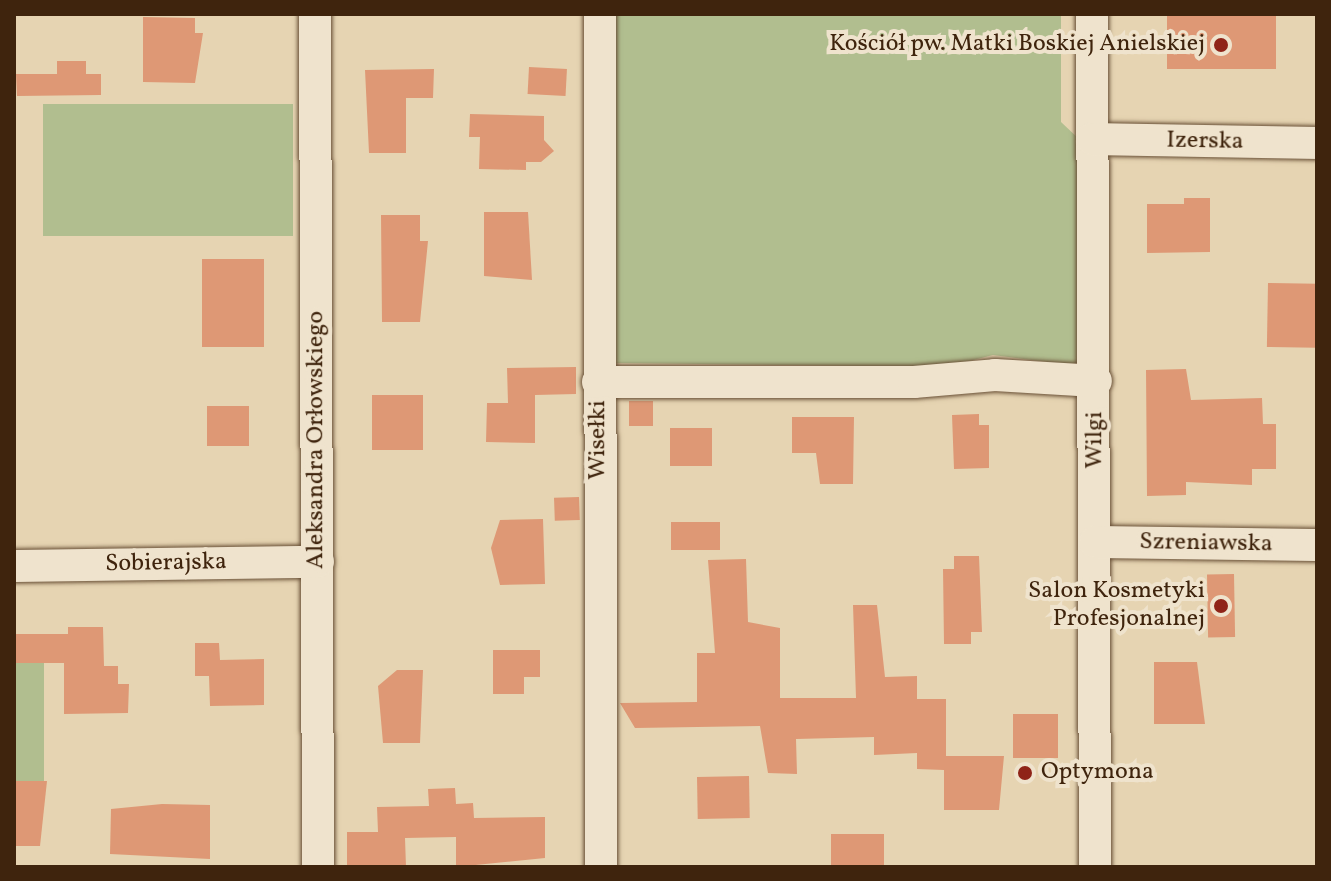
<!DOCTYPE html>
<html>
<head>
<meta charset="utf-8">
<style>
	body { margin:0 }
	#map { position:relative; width:1331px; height:881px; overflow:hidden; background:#e6d4b2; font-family:Vollkorn,serif }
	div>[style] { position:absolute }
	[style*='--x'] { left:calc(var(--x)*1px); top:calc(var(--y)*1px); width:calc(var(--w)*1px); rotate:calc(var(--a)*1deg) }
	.green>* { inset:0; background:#b1be8f; transform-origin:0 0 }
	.building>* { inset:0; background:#de9875; transform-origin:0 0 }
	.roads { filter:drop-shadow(0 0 2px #695036) drop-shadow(0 0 2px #695036) }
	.street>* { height:32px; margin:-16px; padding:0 16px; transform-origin:16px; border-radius:16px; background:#efe3cd }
	.dots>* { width:22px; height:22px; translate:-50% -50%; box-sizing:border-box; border:4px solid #efe3cd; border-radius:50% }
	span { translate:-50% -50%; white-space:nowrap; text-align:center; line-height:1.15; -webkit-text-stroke:8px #efe3cd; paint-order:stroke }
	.poi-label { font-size:24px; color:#3f240d }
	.right { translate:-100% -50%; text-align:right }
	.left { translate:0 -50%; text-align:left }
	.street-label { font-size:24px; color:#3f240d }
	.frame { position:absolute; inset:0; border:16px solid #3f240d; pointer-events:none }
</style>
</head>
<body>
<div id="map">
	<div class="green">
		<div style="clip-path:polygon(614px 14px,1061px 14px,1061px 122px,1079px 139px,1078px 366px,993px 355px,946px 367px,615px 363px)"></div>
		<div style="left:293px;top:104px;width:132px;height:250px;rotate:90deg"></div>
		<div style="left:14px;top:663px;width:30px;height:118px"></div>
	</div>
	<div class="building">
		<div style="left:1167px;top:14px;width:109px;height:55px"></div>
		<div style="clip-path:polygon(143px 17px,195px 18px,195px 33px,203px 33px,195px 83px,143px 82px)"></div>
		<div style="clip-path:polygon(57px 61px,86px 61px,86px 74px,101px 74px,101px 95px,17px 96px,16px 74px,57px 74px)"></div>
		<div style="left:529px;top:67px;width:38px;height:27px;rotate:3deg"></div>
		<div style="clip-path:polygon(434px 69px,433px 98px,406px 98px,406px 153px,369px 153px,365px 70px)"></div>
		<div style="clip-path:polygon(470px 114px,544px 116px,544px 140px,554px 151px,541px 162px,526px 162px,526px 170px,479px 169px,480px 137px,469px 137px)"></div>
		<div style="clip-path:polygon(1184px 198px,1210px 198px,1210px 252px,1147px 253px,1147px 204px,1184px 204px)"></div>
		<div style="clip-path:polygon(484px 212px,528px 212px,532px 280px,484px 276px)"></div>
		<div style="clip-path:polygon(381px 215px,420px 215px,420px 241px,428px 241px,420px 322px,382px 322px)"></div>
		<div style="left:202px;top:259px;width:62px;height:88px"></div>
		<div style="left:1268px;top:283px;width:49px;height:64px;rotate:1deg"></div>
		<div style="clip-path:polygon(576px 367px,576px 394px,535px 395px,535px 443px,486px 442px,487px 403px,508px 403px,507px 368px)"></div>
		<div style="clip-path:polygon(1186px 369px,1191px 400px,1262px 398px,1263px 424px,1276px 424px,1276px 469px,1252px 469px,1252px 485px,1186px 482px,1186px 495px,1147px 496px,1146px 370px)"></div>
		<div style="left:372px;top:395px;width:51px;height:55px"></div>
		<div style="left:629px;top:401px;width:24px;height:25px"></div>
		<div style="left:207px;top:406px;width:42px;height:40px"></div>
		<div style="clip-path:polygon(979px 414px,979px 425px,989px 425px,989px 468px,954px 469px,952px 415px)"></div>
		<div style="clip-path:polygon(792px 417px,854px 417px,853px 484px,820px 484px,816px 453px,792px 453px)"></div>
		<div style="left:670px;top:428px;width:42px;height:38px"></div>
		<div style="left:579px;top:497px;width:23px;height:25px;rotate:88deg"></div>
		<div style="clip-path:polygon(543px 519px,545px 584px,500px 585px,491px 548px,500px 520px)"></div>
		<div style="left:720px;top:522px;width:28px;height:49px;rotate:90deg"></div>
		<div style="clip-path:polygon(954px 556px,979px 556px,982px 632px,971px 632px,971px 644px,944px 644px,943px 569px,954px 569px)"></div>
		<div style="clip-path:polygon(746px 559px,748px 622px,780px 628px,780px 698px,856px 698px,853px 605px,877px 605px,885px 677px,917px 676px,917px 699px,946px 699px,946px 756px,1004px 756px,999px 810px,944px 810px,944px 770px,917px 769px,917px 753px,874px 755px,874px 737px,796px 739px,797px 774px,768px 773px,760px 726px,635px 728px,620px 703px,697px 702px,697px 653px,715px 653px,708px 560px)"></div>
		<div style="left:1234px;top:574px;width:63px;height:27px;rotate:89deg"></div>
		<div style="clip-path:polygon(68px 627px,103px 627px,104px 666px,118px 666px,118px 684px,129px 684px,128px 713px,64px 714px,64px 663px,14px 663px,14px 634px,68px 634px)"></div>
		<div style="clip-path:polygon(195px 643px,219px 643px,220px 660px,264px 659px,264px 705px,210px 706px,209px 676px,195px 676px)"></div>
		<div style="clip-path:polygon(493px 650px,540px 650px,540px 677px,524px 677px,524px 694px,493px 694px)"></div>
		<div style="clip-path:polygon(1154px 662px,1197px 662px,1205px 724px,1154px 724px)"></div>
		<div style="clip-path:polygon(397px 670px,423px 670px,420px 743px,383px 743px,378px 686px)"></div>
		<div style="left:1013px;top:714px;width:45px;height:44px"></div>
		<div style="left:749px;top:776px;width:42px;height:52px;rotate:89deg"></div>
		<div style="clip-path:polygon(14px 781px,47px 781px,40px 846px,14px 846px)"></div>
		<div style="clip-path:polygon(455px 788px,456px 804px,473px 803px,474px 818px,545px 817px,545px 858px,456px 867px,456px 837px,405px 838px,406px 867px,347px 867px,347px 832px,378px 832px,377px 807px,429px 806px,428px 789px)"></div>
		<div style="clip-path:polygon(162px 804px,210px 805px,210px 859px,110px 854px,111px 809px)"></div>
		<div style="left:831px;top:834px;width:53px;height:33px"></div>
	</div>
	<div class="roads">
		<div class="street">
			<div style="--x:315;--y:14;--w:853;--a:89.8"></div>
			<div style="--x:600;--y:14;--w:853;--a:89.93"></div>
			<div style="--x:1092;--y:14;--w:853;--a:89.8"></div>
			<div style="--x:1092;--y:139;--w:225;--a:1"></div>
			<div style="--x:598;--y:382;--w:316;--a:0"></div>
			<div style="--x:914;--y:382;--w:81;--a:-4.9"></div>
			<div style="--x:995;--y:375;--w:101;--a:3.4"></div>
			<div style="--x:1095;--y:542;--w:222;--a:0.8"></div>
			<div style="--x:14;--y:566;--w:304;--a:-0.8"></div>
		</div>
	</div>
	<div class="dots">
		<div style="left:1221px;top:45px;background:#8f2418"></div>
		<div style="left:1221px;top:606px;background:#8f2418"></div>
		<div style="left:1025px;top:773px;background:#8f2418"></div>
	</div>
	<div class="poi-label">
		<span class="right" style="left:1205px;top:45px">Kościół pw. Matki Boskiej Anielskiej</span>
		<span class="right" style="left:1205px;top:606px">Salon Kosmetyki<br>Profesjonalnej</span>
		<span class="left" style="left:1041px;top:773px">Optymona</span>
	</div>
	<div class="street-label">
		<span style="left:1205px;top:142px;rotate:1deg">Izerska</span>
		<span style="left:317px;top:440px;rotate:-90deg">Aleksandra Orłowskiego</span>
		<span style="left:599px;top:440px;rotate:-90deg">Wisełki</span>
		<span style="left:1096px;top:440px;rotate:-90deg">Wilgi</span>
		<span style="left:1206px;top:544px;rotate:1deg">Szreniawska</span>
		<span style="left:166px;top:564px;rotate:-1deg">Sobierajska</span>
	</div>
	<div class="frame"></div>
</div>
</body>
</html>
